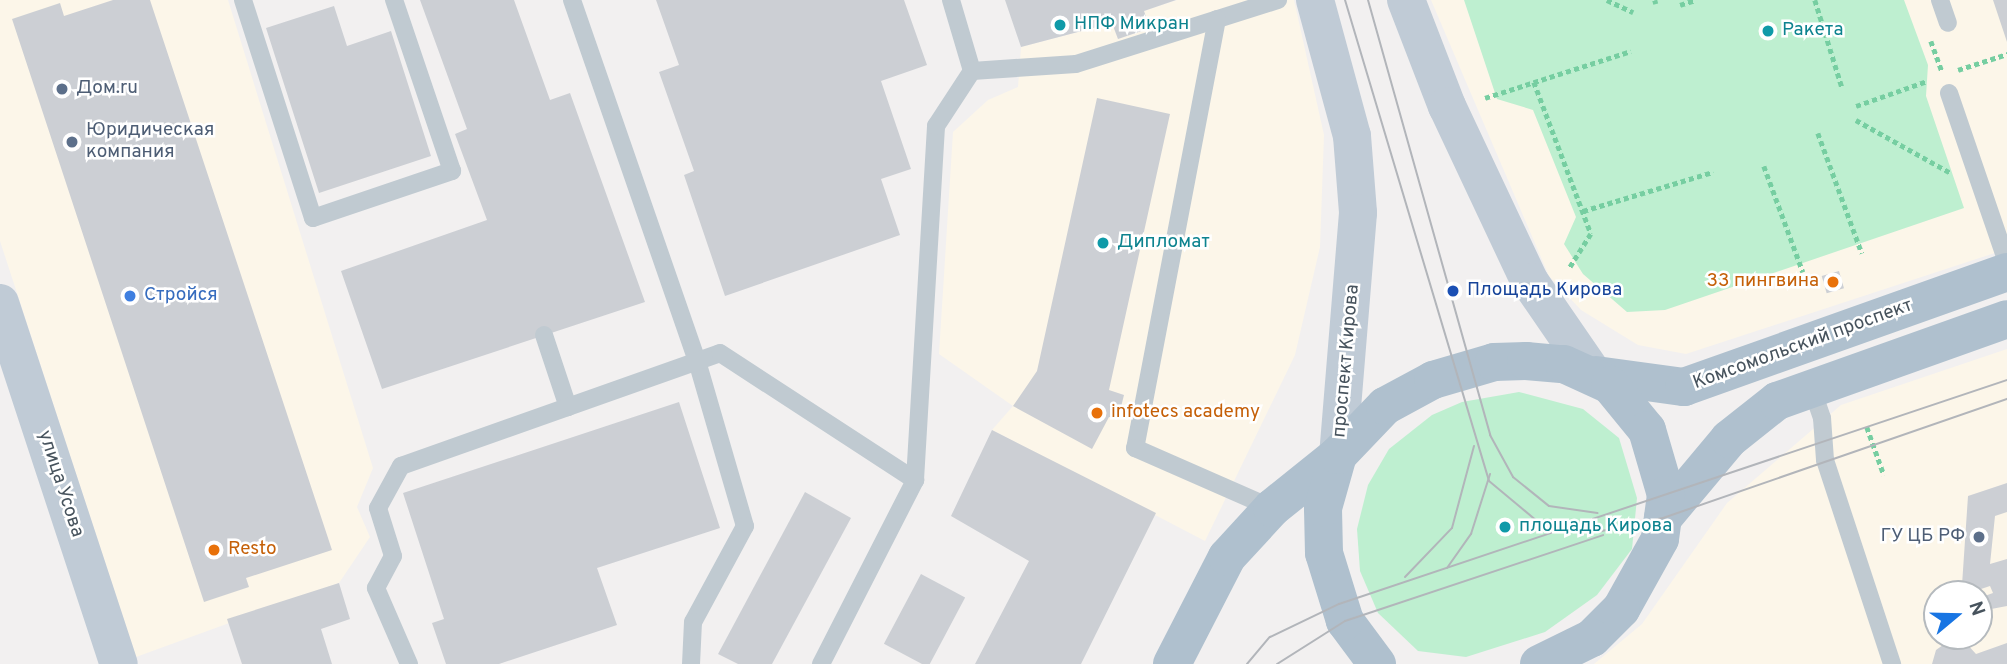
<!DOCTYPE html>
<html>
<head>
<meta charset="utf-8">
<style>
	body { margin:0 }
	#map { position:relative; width:2007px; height:664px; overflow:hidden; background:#f2f0f0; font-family:Overpass,sans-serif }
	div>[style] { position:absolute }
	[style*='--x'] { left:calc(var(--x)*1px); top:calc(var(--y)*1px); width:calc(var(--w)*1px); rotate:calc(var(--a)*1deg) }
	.commercial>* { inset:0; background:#fcf6e9 }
	.green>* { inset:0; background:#beefd0 }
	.building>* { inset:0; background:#cccfd4; transform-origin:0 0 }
	.path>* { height:4.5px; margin-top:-2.25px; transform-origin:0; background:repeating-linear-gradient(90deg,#76cea1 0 5px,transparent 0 8.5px) }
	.service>* { height:18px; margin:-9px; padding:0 9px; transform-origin:9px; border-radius:9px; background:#c0cad1 }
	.secondary>* { height:38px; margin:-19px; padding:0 19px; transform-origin:19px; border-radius:19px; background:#c0cbd6 }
	.primary>* { height:38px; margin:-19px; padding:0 19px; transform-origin:19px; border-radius:19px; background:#afc0ce }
	.tram>* { height:2px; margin:-1px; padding:0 1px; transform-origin:1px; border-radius:1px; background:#b2b5ba }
	.dots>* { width:19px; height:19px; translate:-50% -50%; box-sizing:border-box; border:4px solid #fff; border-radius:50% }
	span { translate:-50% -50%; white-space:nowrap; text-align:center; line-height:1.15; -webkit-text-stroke:5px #fff; paint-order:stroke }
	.culture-label { font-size:19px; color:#0d838f }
	.left { translate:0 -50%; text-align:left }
	.service-label { font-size:19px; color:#4e5e75 }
	.right { translate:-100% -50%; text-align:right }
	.food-label { font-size:19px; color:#c56008 }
	.transit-label { font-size:19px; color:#164399 }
	.shop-label { font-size:19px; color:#366cbe }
	.street-label { font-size:19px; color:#47535d }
	.north { position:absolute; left:1923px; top:580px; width:70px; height:70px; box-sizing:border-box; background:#fff; border:2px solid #b5babe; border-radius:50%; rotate:71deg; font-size:19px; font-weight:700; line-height:28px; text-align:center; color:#47535d }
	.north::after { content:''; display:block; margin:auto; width:24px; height:32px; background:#1875e3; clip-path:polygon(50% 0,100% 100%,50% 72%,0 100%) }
</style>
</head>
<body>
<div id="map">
	<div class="commercial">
		<div style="clip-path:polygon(0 0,228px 0,373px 468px,357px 507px,370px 537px,339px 583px,136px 657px,0 241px)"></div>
		<div style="clip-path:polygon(1177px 0,1294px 0,1324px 135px,1320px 247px,1295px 355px,1205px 541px,992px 430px,1013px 406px,939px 354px,953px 132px,988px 100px,1018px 87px,1021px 47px,1112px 23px,1118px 39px,1149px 29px,1144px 11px)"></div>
		<div style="clip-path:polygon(1431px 0,2007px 0,2007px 249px,1686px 354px,1638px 345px,1581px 310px,1549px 276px)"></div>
		<div style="clip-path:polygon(evenodd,2007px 349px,2007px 664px,1594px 664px,1642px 624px,1727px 503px,1841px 405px,2007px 349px,1937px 594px,1979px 594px,1979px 636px,1937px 636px,1937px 594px)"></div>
	</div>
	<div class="green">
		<div style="clip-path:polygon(1464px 0,1904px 0,1928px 65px,1926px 96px,1964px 208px,1665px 310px,1627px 312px,1583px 274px,1564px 244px,1576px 217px,1533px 110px,1497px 99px)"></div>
		<div style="clip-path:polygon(1519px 392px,1583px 409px,1619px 438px,1637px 498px,1632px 549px,1597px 595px,1545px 632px,1466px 657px,1418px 651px,1378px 613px,1360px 571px,1357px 529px,1368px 485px,1389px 449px,1432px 415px,1462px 402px)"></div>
	</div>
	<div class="building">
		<div style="clip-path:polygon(113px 0,150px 0,332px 550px,246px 578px,249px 587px,204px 602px,12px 19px,60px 3px,64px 16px)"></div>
		<div style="clip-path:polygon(420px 0,514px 0,550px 100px,570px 93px,645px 302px,382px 389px,341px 271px,487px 220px,455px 134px,467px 129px)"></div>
		<div style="clip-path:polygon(656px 0,904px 0,927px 65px,881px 81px,911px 169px,881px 179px,900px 235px,725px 296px,684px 175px,694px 171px,659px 72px,679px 65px)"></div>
		<div style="clip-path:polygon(1005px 0,1176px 0,1144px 11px,1150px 28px,1118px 39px,1112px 23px,1021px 47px)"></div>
		<div style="clip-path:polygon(1993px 0,2007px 0,2007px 42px)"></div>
		<div style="clip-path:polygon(334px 6px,347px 46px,391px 31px,431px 156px,319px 193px,266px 28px)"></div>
		<div style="clip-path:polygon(1097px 98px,1170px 114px,1109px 390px,1124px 395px,1118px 419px,1109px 417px,1092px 449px,1013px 406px,1037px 371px)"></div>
		<div style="left:1839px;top:271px;width:18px;height:18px;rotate:74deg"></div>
		<div style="clip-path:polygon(679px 402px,720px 528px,597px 568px,617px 625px,499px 664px,446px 664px,432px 623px,444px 619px,403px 493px)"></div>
		<div style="clip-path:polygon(992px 430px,1156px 513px,1081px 664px,975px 664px,1029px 561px,951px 516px)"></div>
		<div style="clip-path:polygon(2007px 483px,2007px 512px,1995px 516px,1990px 564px,2007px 559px,2007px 606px,1986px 610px,1982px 597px,1993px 593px,1990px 586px,1972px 592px,1962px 585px,1968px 496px)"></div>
		<div style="clip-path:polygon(805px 492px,851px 518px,772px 664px,738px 664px,718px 654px)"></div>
		<div style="left:921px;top:574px;width:50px;height:79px;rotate:28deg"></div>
		<div style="clip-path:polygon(339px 583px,350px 619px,321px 629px,332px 664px,242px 664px,227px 619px)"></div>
		<div style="clip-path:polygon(1950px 640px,1965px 642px,1976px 654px,2007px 643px,2007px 664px,1932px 664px,1936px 650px)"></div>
	</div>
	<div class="path">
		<div style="--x:1607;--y:0;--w:29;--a:25"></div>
		<div style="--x:1655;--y:0;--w:4;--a:76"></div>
		<div style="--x:1815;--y:0;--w:91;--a:72.8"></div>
		<div style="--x:1680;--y:5;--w:16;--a:-18"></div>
		<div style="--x:1931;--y:41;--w:33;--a:70"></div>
		<div style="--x:1958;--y:70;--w:52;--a:-18.1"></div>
		<div style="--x:1534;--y:82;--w:162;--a:69.4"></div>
		<div style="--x:1591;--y:234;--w:41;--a:122.2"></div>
		<div style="--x:1485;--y:98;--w:153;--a:-17.8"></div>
		<div style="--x:1856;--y:106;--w:75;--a:-19.4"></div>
		<div style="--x:1856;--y:120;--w:109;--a:29.2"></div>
		<div style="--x:1818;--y:133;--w:128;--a:69.9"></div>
		<div style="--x:1764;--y:166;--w:113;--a:69.8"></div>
		<div style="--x:1583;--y:211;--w:136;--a:-16.7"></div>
		<div style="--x:1867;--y:427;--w:51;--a:70.5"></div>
	</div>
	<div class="service">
		<div style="--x:243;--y:0;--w:229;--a:72.2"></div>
		<div style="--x:313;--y:218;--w:147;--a:-18.7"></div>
		<div style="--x:452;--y:171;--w:181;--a:-108.7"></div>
		<div style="--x:572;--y:0;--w:382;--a:70.9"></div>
		<div style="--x:697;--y:361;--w:172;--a:73.8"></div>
		<div style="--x:745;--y:526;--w:109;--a:118.4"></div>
		<div style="--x:693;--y:622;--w:42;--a:92.7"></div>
		<div style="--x:951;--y:0;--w:74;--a:73.5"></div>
		<div style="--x:972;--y:71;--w:104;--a:-3.9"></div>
		<div style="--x:1076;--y:64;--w:212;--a:-17.6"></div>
		<div style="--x:1940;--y:0;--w:24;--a:71"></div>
		<div style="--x:1217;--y:19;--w:437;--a:100.8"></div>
		<div style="--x:1135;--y:448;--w:150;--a:23.7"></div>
		<div style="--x:1949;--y:93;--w:179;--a:71.1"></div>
		<div style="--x:544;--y:335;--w:76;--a:71.6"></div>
		<div style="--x:1812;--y:389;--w:31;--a:71"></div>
		<div style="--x:1822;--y:418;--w:42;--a:85.9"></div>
		<div style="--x:1825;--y:460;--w:215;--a:71.8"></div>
		<div style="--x:409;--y:664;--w:83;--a:-113.5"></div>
		<div style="--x:376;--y:588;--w:36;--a:-62"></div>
		<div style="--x:393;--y:556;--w:50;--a:-107.4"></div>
		<div style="--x:378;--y:508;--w:48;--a:-61.3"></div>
		<div style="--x:401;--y:466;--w:338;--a:-19.5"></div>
		<div style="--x:720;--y:353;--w:233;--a:33.1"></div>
		<div style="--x:821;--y:664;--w:207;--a:-62.9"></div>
		<div style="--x:915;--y:480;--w:355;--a:-86.6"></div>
		<div style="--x:936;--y:126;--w:66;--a:-56.8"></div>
	</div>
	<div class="secondary">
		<div style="--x:1315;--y:0;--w:141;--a:74.8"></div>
		<div style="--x:1352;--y:136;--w:77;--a:85.5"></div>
		<div style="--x:1358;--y:213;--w:243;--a:94.7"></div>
		<div style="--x:1406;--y:0;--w:114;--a:68.9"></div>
		<div style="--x:1447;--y:106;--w:195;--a:64.8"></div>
		<div style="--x:1530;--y:282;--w:113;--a:55.5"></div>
		<div style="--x:0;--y:303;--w:380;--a:71.8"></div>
	</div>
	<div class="primary">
		<div style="--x:1596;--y:375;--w:89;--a:7.8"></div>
		<div style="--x:1684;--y:387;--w:343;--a:-19.6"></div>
		<div style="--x:1663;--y:518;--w:103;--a:-50.1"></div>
		<div style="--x:1729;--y:439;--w:61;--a:-38.4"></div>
		<div style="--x:1777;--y:401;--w:244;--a:-19.6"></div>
		<div style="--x:1172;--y:664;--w:120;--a:-62.8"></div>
		<div style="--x:1227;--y:557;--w:67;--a:-47.4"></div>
		<div style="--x:1272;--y:508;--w:85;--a:-38.8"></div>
		<div style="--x:1377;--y:664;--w:54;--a:-126.7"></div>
		<div style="--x:1345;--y:621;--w:71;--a:-107.2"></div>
		<div style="--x:1324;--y:553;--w:45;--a:-91.3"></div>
		<div style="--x:1323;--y:508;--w:55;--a:-74.2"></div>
		<div style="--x:1338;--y:455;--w:68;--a:-46.2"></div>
		<div style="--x:1385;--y:406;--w:55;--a:-28.4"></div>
		<div style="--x:1433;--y:380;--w:64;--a:-16.4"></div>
		<div style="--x:1494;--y:362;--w:32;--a:-2"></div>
		<div style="--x:1526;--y:361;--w:38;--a:5"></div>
		<div style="--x:1564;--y:364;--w:51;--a:24.5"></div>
		<div style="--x:1610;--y:385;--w:58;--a:50.6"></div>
		<div style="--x:1647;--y:430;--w:68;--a:73.7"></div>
		<div style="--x:1666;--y:495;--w:44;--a:97.8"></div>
		<div style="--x:1660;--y:539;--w:80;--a:119.1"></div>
		<div style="--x:1621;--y:609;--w:41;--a:135"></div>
		<div style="--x:1592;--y:638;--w:59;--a:153.9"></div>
	</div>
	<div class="tram">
		<div style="--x:1345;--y:0;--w:502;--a:73.33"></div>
		<div style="--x:1489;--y:481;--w:62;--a:39.8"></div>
		<div style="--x:1537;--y:521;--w:61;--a:10.4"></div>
		<div style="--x:1597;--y:532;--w:67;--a:-12"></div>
		<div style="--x:1663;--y:518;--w:364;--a:-19.1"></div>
		<div style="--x:1368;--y:0;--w:452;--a:74.3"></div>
		<div style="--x:1490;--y:435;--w:48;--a:61.3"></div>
		<div style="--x:1513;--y:477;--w:46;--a:38.9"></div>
		<div style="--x:1549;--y:506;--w:49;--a:8.3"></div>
		<div style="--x:1447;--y:568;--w:42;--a:-54.8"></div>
		<div style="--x:1471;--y:534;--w:63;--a:-72.4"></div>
		<div style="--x:1405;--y:577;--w:68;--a:-46.2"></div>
		<div style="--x:1452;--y:528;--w:85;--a:-75"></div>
		<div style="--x:1247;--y:664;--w:35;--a:-50"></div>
		<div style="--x:1270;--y:637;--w:76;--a:-25.6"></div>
		<div style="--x:1339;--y:604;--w:705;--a:-18.54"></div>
		<div style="--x:1277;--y:664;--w:80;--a:-32.3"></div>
		<div style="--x:1345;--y:621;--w:272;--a:-18.4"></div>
	</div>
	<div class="dots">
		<div style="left:1060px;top:25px;background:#0f9aa8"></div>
		<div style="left:1768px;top:31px;background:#0f9aa8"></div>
		<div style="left:62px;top:89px;background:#5c6f8a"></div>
		<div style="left:72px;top:142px;background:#5c6f8a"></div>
		<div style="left:1103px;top:243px;background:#0f9aa8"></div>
		<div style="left:1833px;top:282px;background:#e8710a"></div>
		<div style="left:1453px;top:291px;background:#1a4fb4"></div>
		<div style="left:130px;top:296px;background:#3f7fe0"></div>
		<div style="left:1097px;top:413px;background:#e8710a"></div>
		<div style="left:1505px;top:527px;background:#0f9aa8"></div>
		<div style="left:1979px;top:537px;background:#5c6f8a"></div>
		<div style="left:214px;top:550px;background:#e8710a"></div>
	</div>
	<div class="culture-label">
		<span class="left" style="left:1074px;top:25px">НПФ Микран</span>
		<span class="left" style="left:1782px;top:31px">Ракета</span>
		<span class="left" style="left:1117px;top:243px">Дипломат</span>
		<span class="left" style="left:1519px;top:527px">площадь Кирова</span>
	</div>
	<div class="service-label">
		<span class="left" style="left:76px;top:89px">Дом.ru</span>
		<span class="left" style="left:86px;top:142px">Юридическая<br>компания</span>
		<span class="right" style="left:1965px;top:537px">ГУ ЦБ РФ</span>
	</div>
	<div class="food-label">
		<span class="right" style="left:1819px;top:282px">33 пингвина</span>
		<span class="left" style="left:1111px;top:413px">infotecs academy</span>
		<span class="left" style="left:228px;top:550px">Resto</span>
	</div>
	<div class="transit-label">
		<span class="left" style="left:1467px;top:291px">Площадь Кирова</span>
	</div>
	<div class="shop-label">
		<span class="left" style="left:144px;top:296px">Стройся</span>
	</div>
	<div class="street-label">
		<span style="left:1803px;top:345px;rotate:-20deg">Комсомольский проспект</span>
		<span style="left:1347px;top:361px;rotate:-85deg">проспект Кирова</span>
		<span style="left:60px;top:484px;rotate:72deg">улица Усова</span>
	</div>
	<div class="north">N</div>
</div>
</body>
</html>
